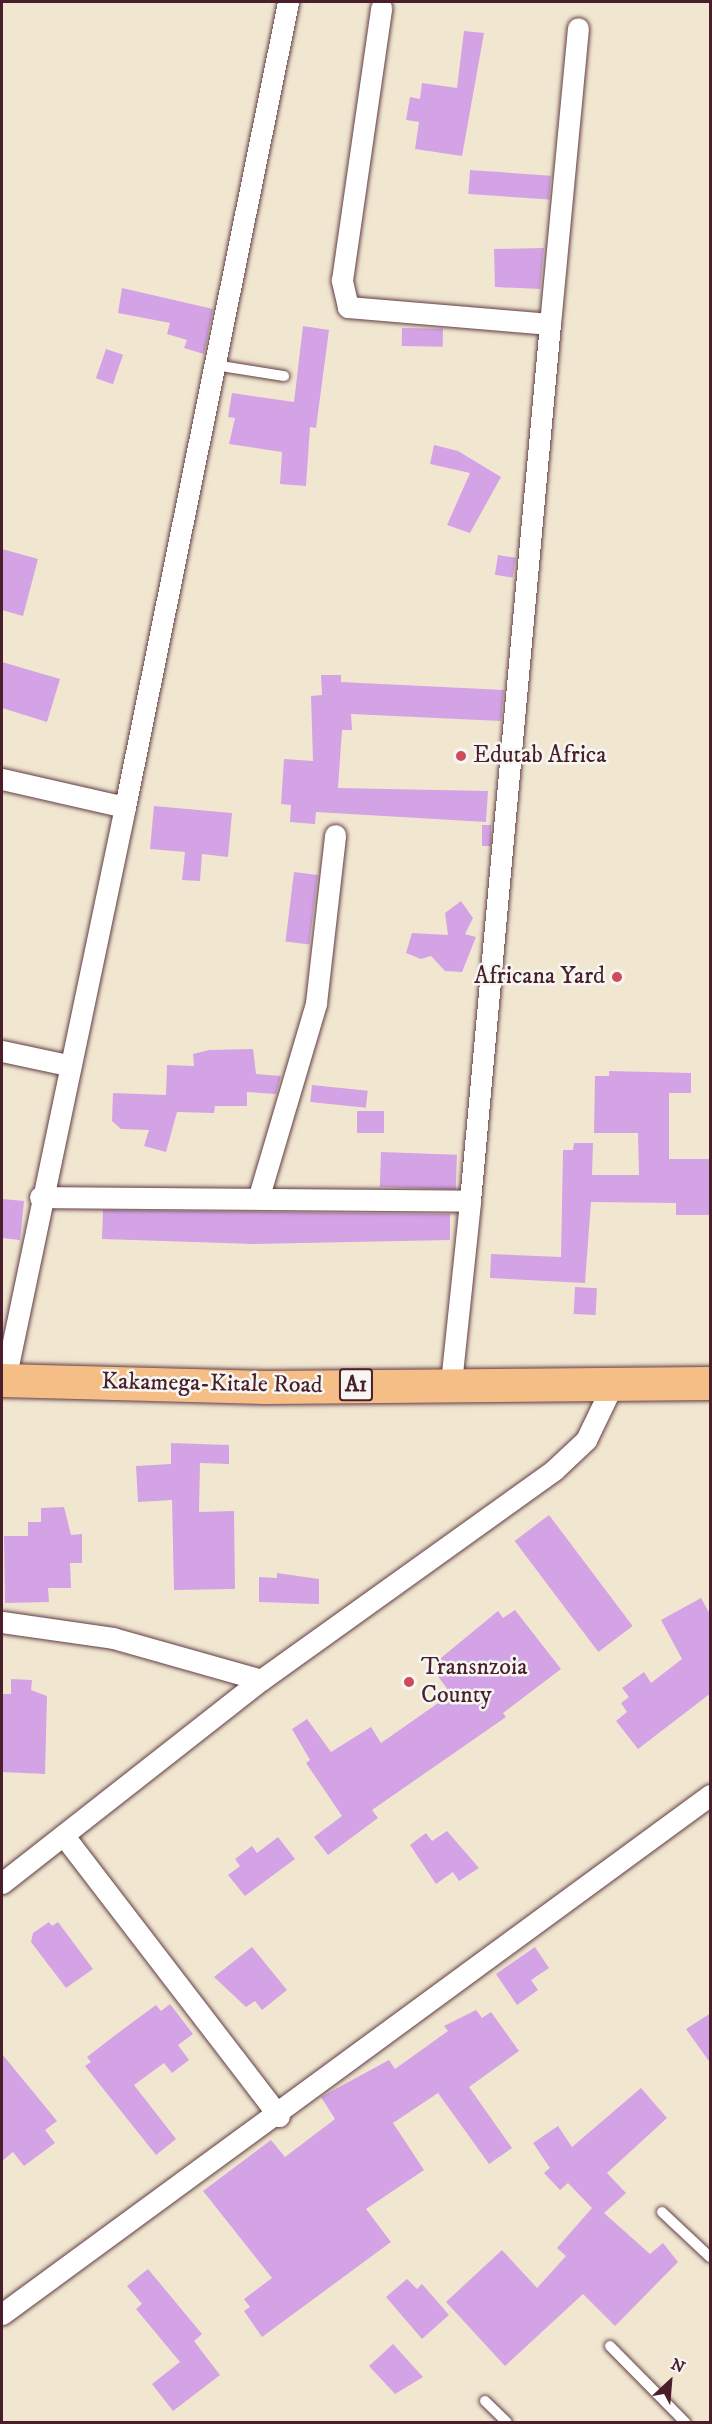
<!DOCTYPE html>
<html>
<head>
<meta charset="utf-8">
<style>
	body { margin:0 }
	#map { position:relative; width:712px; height:2424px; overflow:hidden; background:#f1e7d1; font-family:"IM FELL DW Pica",serif }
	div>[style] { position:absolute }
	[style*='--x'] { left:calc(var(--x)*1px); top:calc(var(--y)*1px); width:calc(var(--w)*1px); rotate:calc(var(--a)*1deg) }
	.building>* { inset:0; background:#d4a3e5; transform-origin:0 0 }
	.roads { filter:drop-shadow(0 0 2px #633d44) drop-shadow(0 0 2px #633d44) }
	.service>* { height:10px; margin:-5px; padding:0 5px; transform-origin:5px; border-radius:5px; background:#fff }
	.minor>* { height:21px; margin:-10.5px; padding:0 10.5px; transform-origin:10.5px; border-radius:10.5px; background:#fff }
	.trunk>* { height:33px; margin:-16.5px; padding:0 16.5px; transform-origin:16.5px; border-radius:16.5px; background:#f6be87 }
	.dots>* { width:16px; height:16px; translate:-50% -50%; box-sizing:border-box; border:3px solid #f6f6f2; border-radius:50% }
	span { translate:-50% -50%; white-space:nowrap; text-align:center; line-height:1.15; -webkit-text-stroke:5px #f6f6f2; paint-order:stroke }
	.shield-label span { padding:2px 4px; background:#f6f6f2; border:2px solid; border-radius:4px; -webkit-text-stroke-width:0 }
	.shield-label { font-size:22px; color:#4a1f2b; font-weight:700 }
	.poi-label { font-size:24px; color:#4a1f2b }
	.left { translate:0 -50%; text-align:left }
	.right { translate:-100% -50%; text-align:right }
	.street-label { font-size:24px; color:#4a1f2b }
	.frame { position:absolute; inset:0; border:3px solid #4a1f2b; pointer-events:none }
	.north { position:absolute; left:640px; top:2352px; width:60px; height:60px; -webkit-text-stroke:4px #f6f6f2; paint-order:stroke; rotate:26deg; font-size:16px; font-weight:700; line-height:24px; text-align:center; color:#4a1f2b }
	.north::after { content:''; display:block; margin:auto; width:21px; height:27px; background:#4a1f2b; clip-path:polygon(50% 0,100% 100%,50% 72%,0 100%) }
</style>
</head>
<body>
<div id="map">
	<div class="building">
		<div style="clip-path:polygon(464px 31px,484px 33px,462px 156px,415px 149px,419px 122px,406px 120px,410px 97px,420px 99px,422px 83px,457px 88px)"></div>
		<div style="left:470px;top:170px;width:81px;height:24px;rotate:4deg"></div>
		<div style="clip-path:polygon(544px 248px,540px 289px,495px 287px,494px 249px)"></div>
		<div style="clip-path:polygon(122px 288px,213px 309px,204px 354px,184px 348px,187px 340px,167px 334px,170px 323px,118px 313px)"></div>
		<div style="clip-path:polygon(303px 326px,329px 330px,316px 428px,310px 427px,306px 486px,280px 484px,282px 452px,229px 444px,235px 418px,228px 417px,232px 393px,294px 402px)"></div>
		<div style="left:402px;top:328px;width:41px;height:18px;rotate:1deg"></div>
		<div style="left:106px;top:349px;width:18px;height:31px;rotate:19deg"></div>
		<div style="clip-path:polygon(434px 445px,458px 451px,501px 477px,470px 533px,447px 525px,470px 473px,430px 464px)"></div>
		<div style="clip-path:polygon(2px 549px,38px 559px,23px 616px,2px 610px)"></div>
		<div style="left:498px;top:555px;width:18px;height:20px;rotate:9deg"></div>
		<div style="clip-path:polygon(2px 662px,60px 679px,47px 722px,2px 708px)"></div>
		<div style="clip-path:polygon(321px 675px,341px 675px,341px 682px,504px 690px,501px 721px,351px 714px,352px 730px,342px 730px,338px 788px,488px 791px,486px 822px,316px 812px,315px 824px,290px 822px,291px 805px,281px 804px,284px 759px,313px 761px,311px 696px,322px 695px)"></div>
		<div style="clip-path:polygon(154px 806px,232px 813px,228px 857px,202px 854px,200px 881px,182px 880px,185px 852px,150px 849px)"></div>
		<div style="left:482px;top:825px;width:9px;height:21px"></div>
		<div style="left:294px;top:872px;width:24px;height:70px;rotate:7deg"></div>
		<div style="clip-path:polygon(461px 901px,473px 918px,465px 934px,476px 937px,462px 972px,445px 971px,431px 956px,421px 959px,406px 953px,412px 933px,448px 935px,445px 913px)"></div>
		<div style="clip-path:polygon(253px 1049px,256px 1074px,281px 1076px,276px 1094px,247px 1092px,247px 1106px,215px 1106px,214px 1113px,177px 1112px,166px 1152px,144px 1146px,149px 1130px,121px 1129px,112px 1121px,113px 1093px,166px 1095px,167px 1065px,194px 1066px,193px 1054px,209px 1050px)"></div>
		<div style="clip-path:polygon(609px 1071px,691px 1073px,691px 1093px,669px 1093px,669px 1159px,711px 1159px,711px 1215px,676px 1215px,676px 1203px,591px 1202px,585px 1283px,490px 1278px,491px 1254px,561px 1257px,563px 1150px,573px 1150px,574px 1143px,593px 1143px,592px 1175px,639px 1175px,638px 1133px,594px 1133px,595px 1076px,609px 1076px)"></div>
		<div style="left:312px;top:1085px;width:56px;height:17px;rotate:6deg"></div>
		<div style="left:357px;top:1111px;width:27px;height:22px"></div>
		<div style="left:381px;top:1152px;width:76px;height:35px;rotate:2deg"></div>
		<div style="clip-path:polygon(2px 1199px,24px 1201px,20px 1240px,2px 1238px)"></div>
		<div style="clip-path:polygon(103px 1210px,450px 1214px,450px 1240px,254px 1244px,102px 1239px)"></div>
		<div style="left:575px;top:1287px;width:22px;height:27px;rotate:3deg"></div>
		<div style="clip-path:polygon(171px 1443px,229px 1445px,229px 1464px,200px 1463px,199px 1512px,234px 1511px,235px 1589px,174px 1590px,172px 1500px,138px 1502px,136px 1466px,171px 1464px)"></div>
		<div style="clip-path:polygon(64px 1507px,71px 1535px,82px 1534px,82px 1563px,70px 1563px,71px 1588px,48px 1588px,49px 1602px,5px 1603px,4px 1536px,28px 1536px,28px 1522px,41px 1522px,41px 1508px)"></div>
		<div style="left:549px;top:1515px;width:139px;height:43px;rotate:53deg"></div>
		<div style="clip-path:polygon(277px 1573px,319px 1579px,319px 1604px,259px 1602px,259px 1577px,277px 1578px)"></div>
		<div style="clip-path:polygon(701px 1598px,711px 1616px,711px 1693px,638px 1749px,616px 1721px,627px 1712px,621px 1703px,629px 1697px,622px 1688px,644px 1672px,651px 1683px,682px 1659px,661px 1620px)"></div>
		<div style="clip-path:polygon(515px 1610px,561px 1669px,503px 1713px,506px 1717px,372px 1810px,378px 1818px,328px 1855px,314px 1837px,342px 1816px,306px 1763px,310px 1760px,292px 1729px,307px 1719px,331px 1752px,371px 1727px,381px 1743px,451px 1694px,437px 1675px,443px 1671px,436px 1662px,498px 1611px,503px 1618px)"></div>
		<div style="clip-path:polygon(11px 1679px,32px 1680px,31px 1690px,47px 1696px,45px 1774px,2px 1772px,2px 1694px,11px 1694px)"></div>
		<div style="clip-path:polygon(447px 1831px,479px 1868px,459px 1881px,453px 1872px,436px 1884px,410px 1845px,426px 1833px,432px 1841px)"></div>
		<div style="clip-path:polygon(278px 1837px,295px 1859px,245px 1896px,228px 1875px,240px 1866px,235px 1859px,252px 1846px,257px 1853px)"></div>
		<div style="clip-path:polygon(49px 1922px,52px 1926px,58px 1922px,93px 1969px,66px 1988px,31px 1942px,33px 1933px)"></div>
		<div style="clip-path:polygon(252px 1947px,287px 1990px,262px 2010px,255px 2001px,246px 2007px,214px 1977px)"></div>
		<div style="clip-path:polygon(535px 1947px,549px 1968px,531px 1980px,538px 1990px,517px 2005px,496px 1974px)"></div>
		<div style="clip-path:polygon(170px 2004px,193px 2034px,178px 2045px,189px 2060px,172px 2073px,164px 2063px,134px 2085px,176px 2139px,156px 2155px,85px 2066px,91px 2062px,87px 2057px,118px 2033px,156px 2005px,161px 2011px)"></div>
		<div style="clip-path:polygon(476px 2010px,482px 2018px,491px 2012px,519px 2051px,469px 2087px,512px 2148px,489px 2164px,438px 2093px,393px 2123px,424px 2170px,366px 2209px,391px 2242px,262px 2337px,244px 2311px,250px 2307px,244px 2299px,272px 2278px,203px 2191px,271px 2140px,285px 2157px,335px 2119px,321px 2097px,389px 2060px,395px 2069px,448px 2031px,444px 2026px)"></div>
		<div style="clip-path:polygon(711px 2013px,711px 2064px,686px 2029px)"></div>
		<div style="clip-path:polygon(2px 2054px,57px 2121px,45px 2130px,55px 2143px,24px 2166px,13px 2152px,2px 2161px)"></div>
		<div style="clip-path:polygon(641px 2088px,667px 2118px,607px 2173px,626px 2193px,604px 2213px,650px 2254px,663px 2243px,678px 2262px,615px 2326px,583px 2294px,505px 2366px,446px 2302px,502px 2250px,537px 2288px,566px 2256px,557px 2248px,592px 2208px,568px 2183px,560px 2190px,544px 2173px,550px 2168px,533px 2143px,558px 2126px,572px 2147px)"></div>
		<div style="clip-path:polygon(148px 2269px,202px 2334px,194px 2341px,220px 2375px,173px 2411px,152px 2384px,180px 2362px,136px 2309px,142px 2304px,127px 2286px)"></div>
		<div style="clip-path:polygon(407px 2279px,417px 2289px,422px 2284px,449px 2315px,422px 2339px,386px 2297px)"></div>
		<div style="clip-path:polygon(393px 2344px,423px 2377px,395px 2394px,369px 2366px)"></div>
	</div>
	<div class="roads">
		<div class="service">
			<div style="--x:215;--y:365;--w:70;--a:9.1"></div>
			<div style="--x:662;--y:2212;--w:66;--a:43.2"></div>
			<div style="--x:610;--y:2346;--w:107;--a:45.4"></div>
			<div style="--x:485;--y:2401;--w:30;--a:44"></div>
		</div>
		<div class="minor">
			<div style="--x:550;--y:324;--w:297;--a:-84.6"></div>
			<div style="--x:2;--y:779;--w:126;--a:12.8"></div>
			<div style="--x:125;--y:807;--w:585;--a:101.83"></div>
			<div style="--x:125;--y:807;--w:821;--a:-78.55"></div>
			<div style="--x:2;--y:1051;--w:67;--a:12"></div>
			<div style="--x:259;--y:1196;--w:201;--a:-73.5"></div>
			<div style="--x:316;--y:1003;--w:169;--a:-83.5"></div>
			<div style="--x:40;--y:1197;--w:430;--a:0.5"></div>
			<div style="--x:470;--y:1201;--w:881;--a:-84.79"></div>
			<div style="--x:550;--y:324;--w:203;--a:-175.2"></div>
			<div style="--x:348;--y:307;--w:28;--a:-103"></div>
			<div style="--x:342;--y:280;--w:275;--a:-81.8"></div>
			<div style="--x:451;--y:1383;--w:183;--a:-84"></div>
			<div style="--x:2;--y:1622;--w:112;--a:8.2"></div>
			<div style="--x:113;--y:1638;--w:154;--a:15.8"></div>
			<div style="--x:64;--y:1836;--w:353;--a:52.5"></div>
			<div style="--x:2;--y:1883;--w:329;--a:-38.1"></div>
			<div style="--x:261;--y:1680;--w:360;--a:-35.6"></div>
			<div style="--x:554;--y:1470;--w:44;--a:-43.2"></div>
			<div style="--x:586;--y:1440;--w:62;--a:-64.3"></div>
			<div style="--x:2;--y:2314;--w:878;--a:-36.24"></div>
		</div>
		<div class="trunk">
			<div style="--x:2;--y:1380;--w:263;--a:1.5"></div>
			<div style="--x:265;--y:1387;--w:445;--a:-0.5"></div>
		</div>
	</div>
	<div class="dots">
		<div style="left:461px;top:756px;background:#d1495b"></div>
		<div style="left:617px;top:977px;background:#d1495b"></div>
		<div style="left:409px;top:1682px;background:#d1495b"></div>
	</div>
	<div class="shield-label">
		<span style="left:356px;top:1385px">A1</span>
	</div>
	<div class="poi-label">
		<span class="left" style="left:473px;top:756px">Edutab Africa</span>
		<span class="right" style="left:605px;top:977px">Africana Yard</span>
		<span class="left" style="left:421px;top:1682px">Transnzoia<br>County</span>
	</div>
	<div class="street-label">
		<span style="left:212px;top:1384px;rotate:1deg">Kakamega-Kitale Road</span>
	</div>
	<div class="frame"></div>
	<div class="north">N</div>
</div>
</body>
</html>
